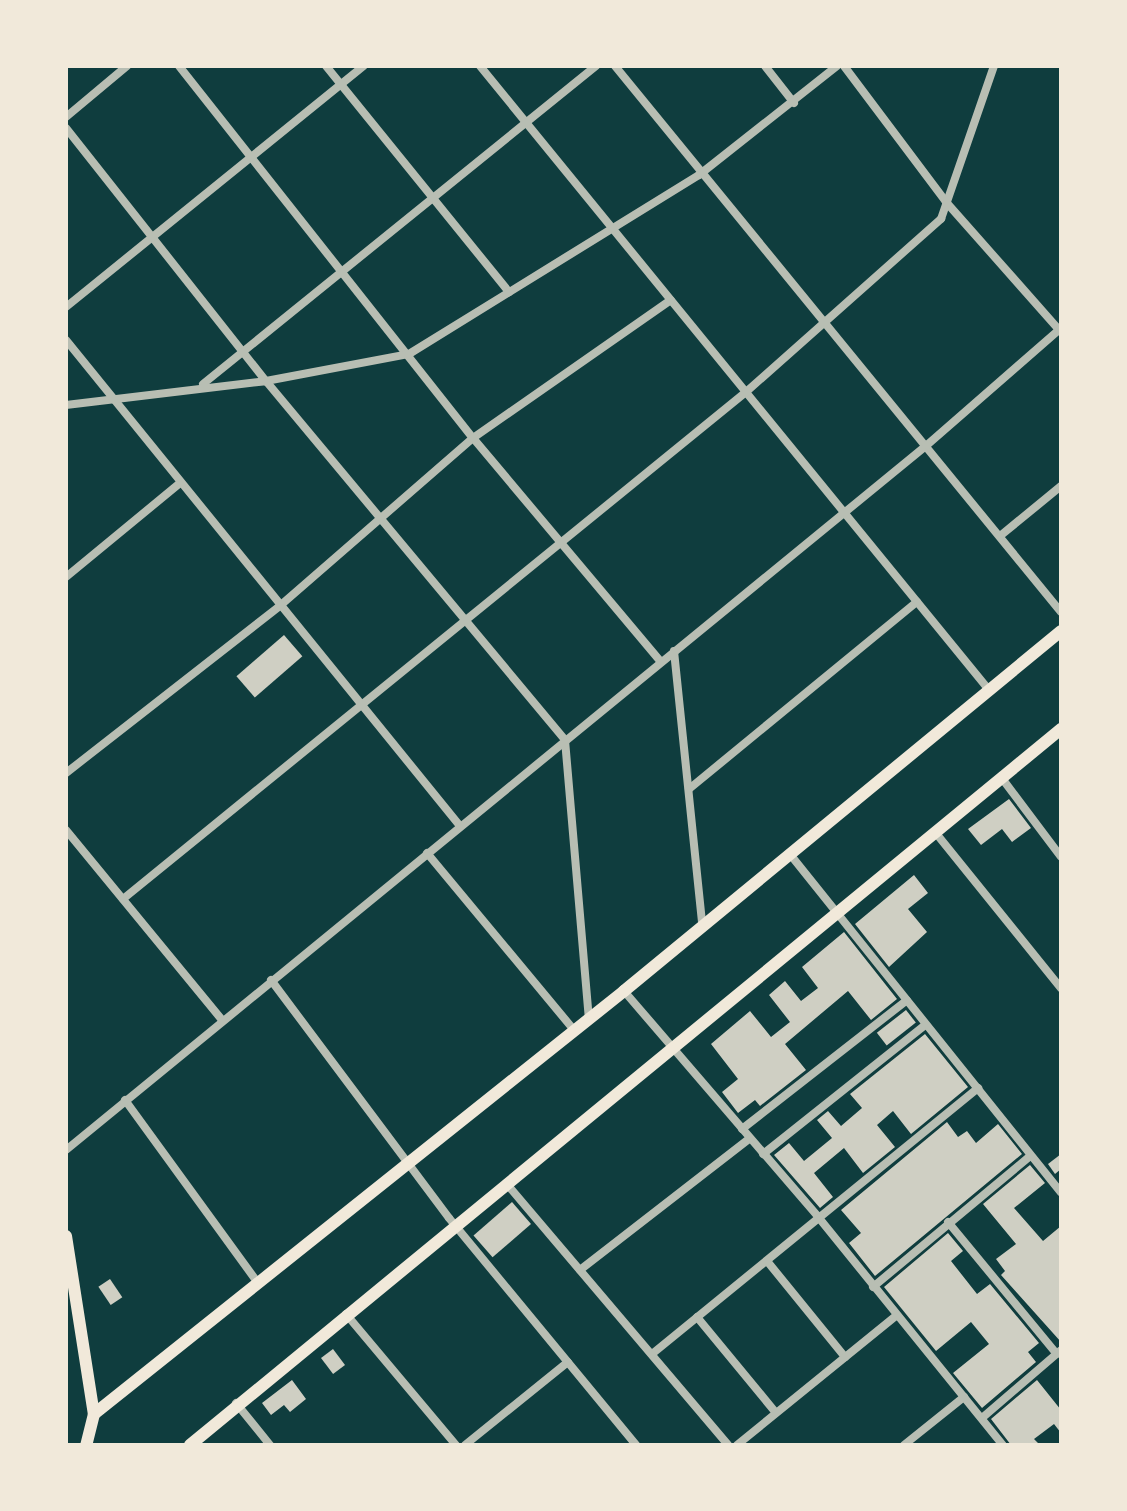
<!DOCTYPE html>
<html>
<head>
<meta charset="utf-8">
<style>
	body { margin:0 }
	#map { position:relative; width:1127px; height:1511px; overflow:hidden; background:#0f3d3e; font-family:Signika,sans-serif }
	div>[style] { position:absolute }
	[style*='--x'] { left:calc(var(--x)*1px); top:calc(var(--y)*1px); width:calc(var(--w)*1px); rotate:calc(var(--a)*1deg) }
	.building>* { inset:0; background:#cfcfc3; transform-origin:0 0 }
	.minor>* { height:8px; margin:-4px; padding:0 4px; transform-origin:4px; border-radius:4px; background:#b8beb3 }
	.trunk>* { height:12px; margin:-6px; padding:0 6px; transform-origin:6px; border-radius:6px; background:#f1e9da }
	span { translate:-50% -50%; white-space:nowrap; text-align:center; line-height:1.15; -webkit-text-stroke:8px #f1e9da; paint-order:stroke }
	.frame { position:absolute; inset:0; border:68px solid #f1e9da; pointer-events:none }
</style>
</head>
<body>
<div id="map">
	<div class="building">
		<div style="left:284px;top:635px;width:28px;height:63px;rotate:49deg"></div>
		<div style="clip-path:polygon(1009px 799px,1031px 828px,1012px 842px,1002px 829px,981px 845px,968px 829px)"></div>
		<div style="clip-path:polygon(914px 875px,928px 893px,908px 909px,927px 932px,889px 967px,855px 924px)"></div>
		<div style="clip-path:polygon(844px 932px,897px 999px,871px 1020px,848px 991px,785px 1044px,806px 1070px,760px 1106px,755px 1100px,738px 1113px,722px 1092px,738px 1079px,711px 1044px,750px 1011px,771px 1037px,790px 1022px,769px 995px,785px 981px,801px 1001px,818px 988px,802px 967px)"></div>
		<div style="left:906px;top:1010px;width:16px;height:37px;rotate:52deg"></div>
		<div style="clip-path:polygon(925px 1034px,968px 1087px,911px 1134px,893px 1111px,877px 1125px,895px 1147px,863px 1173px,844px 1148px,814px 1173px,833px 1197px,820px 1208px,774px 1155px,789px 1143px,804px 1161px,832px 1138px,817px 1120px,828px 1111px,841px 1126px,862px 1108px,850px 1094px)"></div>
		<div style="clip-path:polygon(947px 1122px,958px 1137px,967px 1131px,976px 1143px,998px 1124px,1022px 1154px,875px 1276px,849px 1243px,861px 1233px,841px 1210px)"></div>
		<div style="clip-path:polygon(1061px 1154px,1061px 1169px,1055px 1174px,1048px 1164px)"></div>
		<div style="clip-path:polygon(1030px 1165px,1045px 1183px,1014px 1208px,1043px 1241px,1061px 1226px,1061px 1342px,1001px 1275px,1005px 1271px,996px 1259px,1016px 1244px,983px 1204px)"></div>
		<div style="left:512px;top:1202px;width:29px;height:51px;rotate:49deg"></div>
		<div style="clip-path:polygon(948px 1233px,963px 1251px,951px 1261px,977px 1294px,990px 1284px,1039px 1343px,1028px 1352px,1036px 1362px,982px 1408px,953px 1373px,989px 1344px,971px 1322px,936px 1351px,884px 1287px)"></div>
		<div style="left:110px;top:1279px;width:22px;height:14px;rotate:56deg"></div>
		<div style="left:333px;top:1349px;width:20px;height:15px;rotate:53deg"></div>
		<div style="clip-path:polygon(292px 1380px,306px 1399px,290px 1412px,284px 1405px,271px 1415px,262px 1403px)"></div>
		<div style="clip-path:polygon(1037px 1380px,1061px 1410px,1061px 1433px,1054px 1424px,1034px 1439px,1040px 1445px,1011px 1445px,991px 1419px)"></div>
	</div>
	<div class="minor">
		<div style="--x:179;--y:66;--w:474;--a:51.7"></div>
		<div style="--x:473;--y:438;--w:292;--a:50"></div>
		<div style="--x:326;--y:66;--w:291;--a:51"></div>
		<div style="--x:480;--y:66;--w:805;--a:50.8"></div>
		<div style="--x:615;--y:66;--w:705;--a:50.76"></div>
		<div style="--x:765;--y:66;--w:47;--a:51.9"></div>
		<div style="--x:844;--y:66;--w:170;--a:53.1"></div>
		<div style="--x:946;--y:202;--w:172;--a:48.5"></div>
		<div style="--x:66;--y:117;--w:80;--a:-39.9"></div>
		<div style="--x:66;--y:128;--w:323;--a:51.7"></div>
		<div style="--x:266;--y:381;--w:467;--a:50.2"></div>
		<div style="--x:565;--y:740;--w:279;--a:85.1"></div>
		<div style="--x:66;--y:307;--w:383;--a:-39"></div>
		<div style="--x:66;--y:340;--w:626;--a:50.97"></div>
		<div style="--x:203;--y:384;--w:506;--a:-38.98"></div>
		<div style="--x:66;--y:405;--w:201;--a:-6.8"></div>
		<div style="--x:266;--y:381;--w:146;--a:-10.7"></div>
		<div style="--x:409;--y:354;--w:341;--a:-31.7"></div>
		<div style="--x:699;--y:175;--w:176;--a:-38.3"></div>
		<div style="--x:1000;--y:536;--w:79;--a:-39.3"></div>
		<div style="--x:66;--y:577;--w:146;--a:-39.5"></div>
		<div style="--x:674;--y:651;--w:274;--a:84.1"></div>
		<div style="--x:66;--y:773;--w:274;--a:-38"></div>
		<div style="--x:282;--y:604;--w:253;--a:-41"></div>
		<div style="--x:473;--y:438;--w:241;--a:-34.9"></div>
		<div style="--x:1001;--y:777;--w:100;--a:53.1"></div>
		<div style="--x:689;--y:789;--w:295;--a:-39.4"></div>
		<div style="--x:66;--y:830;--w:246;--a:50.6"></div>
		<div style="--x:935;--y:832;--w:201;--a:51.1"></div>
		<div style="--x:427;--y:853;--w:230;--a:50.3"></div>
		<div style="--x:789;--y:853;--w:435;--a:51.3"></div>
		<div style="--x:123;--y:899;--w:803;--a:-39.14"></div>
		<div style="--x:746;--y:392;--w:261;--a:-41.6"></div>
		<div style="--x:941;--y:219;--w:162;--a:-70.9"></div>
		<div style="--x:271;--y:980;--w:297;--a:53.2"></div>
		<div style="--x:449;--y:1218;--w:294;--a:50.5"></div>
		<div style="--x:624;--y:991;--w:299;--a:49.3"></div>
		<div style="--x:819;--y:1218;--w:292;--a:51"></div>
		<div style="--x:125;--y:1100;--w:226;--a:54"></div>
		<div style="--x:742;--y:1129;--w:209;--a:-38"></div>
		<div style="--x:66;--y:1150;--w:1113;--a:-39.31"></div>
		<div style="--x:927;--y:445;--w:178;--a:-41.1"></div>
		<div style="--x:763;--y:1154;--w:207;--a:-38.5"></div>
		<div style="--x:506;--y:1183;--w:343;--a:49.7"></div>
		<div style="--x:948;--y:1222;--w:171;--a:50.5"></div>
		<div style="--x:767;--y:1261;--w:124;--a:50.9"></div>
		<div style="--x:580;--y:1270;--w:215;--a:-37.8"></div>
		<div style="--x:873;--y:1287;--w:204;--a:-39.8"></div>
		<div style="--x:346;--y:1314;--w:171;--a:50"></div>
		<div style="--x:697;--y:1317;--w:124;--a:50.5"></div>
		<div style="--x:652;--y:1354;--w:421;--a:-39.2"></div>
		<div style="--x:236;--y:1403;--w:54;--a:51"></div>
		<div style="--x:982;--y:1418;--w:104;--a:-40.7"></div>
		<div style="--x:465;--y:1445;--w:132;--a:-38.9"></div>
		<div style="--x:737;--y:1445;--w:206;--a:-39.1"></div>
		<div style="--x:904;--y:1445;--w:77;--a:-38.7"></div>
	</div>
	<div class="trunk">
		<div style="--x:66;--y:1236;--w:180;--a:81.1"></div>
		<div style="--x:94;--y:1414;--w:32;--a:104"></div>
		<div style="--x:94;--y:1414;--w:678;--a:-38.59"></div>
		<div style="--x:624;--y:991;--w:566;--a:-39.48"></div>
		<div style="--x:190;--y:1445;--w:1128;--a:-39.42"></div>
	</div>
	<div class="frame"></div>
</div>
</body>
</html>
